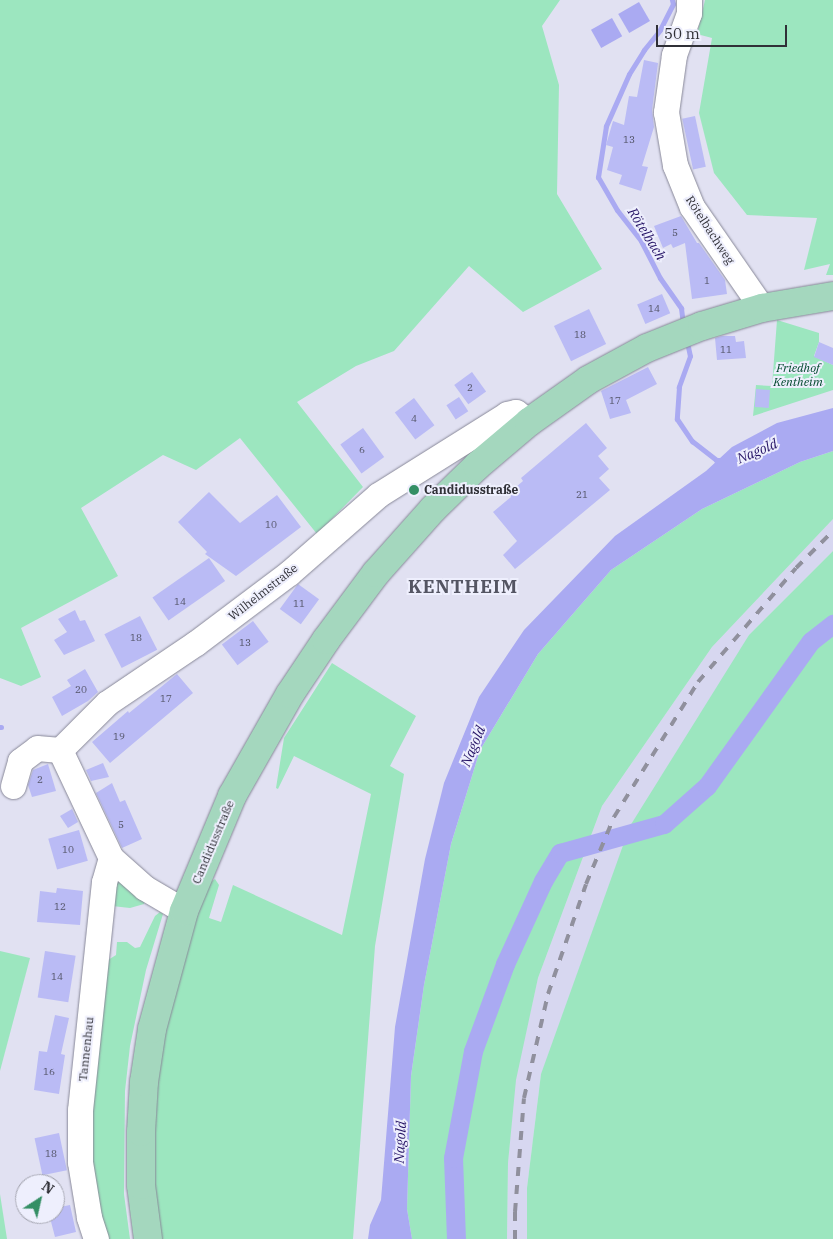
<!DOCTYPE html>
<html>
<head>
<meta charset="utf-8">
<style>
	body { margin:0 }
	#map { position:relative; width:833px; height:1239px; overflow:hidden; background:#e1e1f2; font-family:"IBM Plex Serif",serif }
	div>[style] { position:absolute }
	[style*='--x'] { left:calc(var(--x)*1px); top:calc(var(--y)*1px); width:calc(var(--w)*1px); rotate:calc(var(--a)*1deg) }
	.built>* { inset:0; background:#d7d7f0 }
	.green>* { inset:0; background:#9ce6bf }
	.water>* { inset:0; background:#aaaaf2; transform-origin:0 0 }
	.stream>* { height:5px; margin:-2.5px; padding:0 2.5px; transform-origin:2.5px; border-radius:2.5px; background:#aaaaf2 }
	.canal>* { height:19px; margin:-9.5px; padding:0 9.5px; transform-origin:9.5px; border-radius:9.5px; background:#aaaaf2 }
	.building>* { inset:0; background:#babbf5; transform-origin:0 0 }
	.roads { filter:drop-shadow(0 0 1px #888898) drop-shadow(0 0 1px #888898) }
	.minor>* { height:25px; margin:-12.5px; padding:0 12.5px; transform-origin:12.5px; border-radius:12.5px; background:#fff }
	.major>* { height:28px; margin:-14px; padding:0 14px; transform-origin:14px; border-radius:14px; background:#a4d7be }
	.rail>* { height:4px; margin-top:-2px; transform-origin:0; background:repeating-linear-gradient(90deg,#90909d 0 9px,transparent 0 18px) }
	.dots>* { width:14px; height:14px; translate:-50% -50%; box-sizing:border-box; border:2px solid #eeeffd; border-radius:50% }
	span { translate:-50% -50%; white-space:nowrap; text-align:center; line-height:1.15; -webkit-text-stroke:4px #eeeffd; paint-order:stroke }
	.number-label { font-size:10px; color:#525366 }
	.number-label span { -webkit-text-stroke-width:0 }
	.street-label { font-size:12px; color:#303037 }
	.park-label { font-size:12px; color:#00482d; font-style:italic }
	.poi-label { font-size:12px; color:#303037; font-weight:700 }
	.left { translate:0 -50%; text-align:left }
	.water-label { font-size:14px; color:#271567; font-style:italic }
	.district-label { font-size:18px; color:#545563; font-weight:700; letter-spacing:1px }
	.north { position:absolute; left:15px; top:1174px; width:50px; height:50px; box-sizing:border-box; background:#eeeffd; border:1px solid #a2a3ae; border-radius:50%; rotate:35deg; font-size:14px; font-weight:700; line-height:20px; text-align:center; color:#303037 }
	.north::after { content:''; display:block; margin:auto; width:18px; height:22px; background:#348f65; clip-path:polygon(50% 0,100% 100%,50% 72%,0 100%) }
	.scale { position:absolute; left:656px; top:25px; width:131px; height:22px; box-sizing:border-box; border:2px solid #303037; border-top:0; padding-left:6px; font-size:15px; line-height:18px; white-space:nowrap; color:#303037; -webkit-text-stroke:4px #eeeffd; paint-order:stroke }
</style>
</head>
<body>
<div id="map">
	<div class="built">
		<div style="clip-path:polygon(833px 519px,833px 551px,749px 635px,541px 1074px,527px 1188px,527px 1239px,507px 1239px,508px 1163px,515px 1080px,538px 978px,602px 806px,712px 647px)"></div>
	</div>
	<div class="green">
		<div style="clip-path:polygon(0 0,560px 0,542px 26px,559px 85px,557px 194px,602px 269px,523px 312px,469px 266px,394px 351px,356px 366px,297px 402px,363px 487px,317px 534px,240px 438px,196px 470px,163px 455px,81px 508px,118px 576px,21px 628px,41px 677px,21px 686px,0 678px)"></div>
		<div style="clip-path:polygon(705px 0,833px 0,833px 275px,826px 275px,830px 264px,804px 270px,817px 218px,747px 215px,714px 173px,699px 113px,712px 38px,697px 34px)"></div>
		<div style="clip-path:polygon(777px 320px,819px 333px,819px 342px,814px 356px,833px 365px,833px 390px,753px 416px,756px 385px,772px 386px)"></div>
		<div style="clip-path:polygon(833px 451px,833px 519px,712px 647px,602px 806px,538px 978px,516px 1080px,508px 1163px,507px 1239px,412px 1239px,407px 1209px,411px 1076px,424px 985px,451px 844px,480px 750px,538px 654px,611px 570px,702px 509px,800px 462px)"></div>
		<div style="clip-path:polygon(833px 551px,833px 1239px,527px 1239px,527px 1188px,541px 1074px,630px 826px,749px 635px)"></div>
		<div style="clip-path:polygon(332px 663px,416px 716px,390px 766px,404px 774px,375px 946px,353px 1239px,157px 1239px,151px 1186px,157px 1061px,203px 887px,215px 879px,219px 885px,209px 918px,221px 922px,233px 885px,342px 935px,371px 794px,294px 756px,278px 789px,276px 788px,284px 738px)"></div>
		<div style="clip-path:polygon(120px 877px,146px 899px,144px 904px,130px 908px,112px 906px,112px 879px)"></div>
		<div style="clip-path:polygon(160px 912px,163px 914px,146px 970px,130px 1046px,125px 1091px,124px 1194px,130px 1239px,105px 1239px,94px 1200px,87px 1112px,108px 960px,116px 955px,117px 942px,127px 942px,135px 948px,140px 947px,155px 916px)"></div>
		<div style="clip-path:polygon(0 951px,30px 958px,0 1071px)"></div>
		<div style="clip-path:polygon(0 1194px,7px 1239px,0 1239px)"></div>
	</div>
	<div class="water">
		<div style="left:639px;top:2px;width:22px;height:24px;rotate:60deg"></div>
		<div style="left:612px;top:18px;width:21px;height:24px;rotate:61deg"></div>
		<div style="clip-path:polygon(833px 408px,833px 451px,800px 462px,702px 509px,611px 570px,538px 654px,480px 750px,451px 844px,424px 985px,411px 1076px,407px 1209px,412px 1239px,368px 1239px,370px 1225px,381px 1200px,395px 1027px,425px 859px,444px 783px,479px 697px,524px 630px,615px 536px,706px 471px,732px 447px,777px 423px)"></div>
	</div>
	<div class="stream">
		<div style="--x:672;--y:0;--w:4;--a:76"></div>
		<div style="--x:673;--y:4;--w:29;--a:117"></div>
		<div style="--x:660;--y:30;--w:26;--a:129"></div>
		<div style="--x:644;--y:50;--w:28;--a:122"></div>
		<div style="--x:629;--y:74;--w:57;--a:113.9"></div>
		<div style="--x:606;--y:126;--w:52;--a:98.9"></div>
		<div style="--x:598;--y:177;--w:38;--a:60"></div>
		<div style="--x:617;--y:210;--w:39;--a:52"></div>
		<div style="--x:641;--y:241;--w:42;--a:62.8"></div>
		<div style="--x:660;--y:278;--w:37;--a:55"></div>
		<div style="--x:681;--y:308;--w:16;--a:83"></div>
		<div style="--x:687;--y:342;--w:14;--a:78"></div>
		<div style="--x:690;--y:356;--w:33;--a:110"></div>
		<div style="--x:679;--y:387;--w:32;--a:94"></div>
		<div style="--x:677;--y:419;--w:27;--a:56"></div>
		<div style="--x:692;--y:441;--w:31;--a:38"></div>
		<div style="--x:716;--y:460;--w:8;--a:0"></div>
		<div style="--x:0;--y:727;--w:1;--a:0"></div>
	</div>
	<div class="canal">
		<div style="--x:456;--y:1239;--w:81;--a:-92.1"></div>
		<div style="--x:453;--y:1158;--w:109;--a:-79.4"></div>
		<div style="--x:473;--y:1051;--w:93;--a:-69.8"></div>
		<div style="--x:505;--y:964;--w:91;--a:-65.4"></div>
		<div style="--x:543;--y:881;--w:33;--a:-59"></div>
		<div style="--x:560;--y:853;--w:108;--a:-15.6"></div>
		<div style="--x:664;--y:824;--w:57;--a:-41.5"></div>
		<div style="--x:707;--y:786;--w:178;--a:-54.4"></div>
		<div style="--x:811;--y:641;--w:28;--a:-38"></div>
	</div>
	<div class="building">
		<div style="clip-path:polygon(644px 60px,658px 63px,652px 110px,654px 127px,642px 166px,648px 167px,641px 191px,619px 184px,622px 175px,607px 170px,613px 147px,606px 145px,613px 121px,624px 125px,629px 96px,637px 97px)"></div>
		<div style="left:695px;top:116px;width:52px;height:13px;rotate:78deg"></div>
		<div style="clip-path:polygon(681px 216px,697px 243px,699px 243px,725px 280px,727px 294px,692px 299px,685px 243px,673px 248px,671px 244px,663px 248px,654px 226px)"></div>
		<div style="left:662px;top:294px;width:21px;height:27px;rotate:67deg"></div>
		<div style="left:589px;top:309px;width:39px;height:39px;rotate:64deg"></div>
		<div style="clip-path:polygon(722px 336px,735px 336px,736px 342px,744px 341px,746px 358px,717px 360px,715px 338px)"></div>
		<div style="clip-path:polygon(819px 342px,833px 348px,833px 365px,814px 357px)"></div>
		<div style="clip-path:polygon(648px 367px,657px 384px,626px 400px,631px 413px,610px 419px,601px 391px)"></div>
		<div style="left:472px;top:372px;width:24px;height:22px;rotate:54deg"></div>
		<div style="left:756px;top:389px;width:14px;height:18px;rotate:4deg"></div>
		<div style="left:459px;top:397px;width:17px;height:15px;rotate:57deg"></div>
		<div style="left:414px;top:398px;width:34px;height:24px;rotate:53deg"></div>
		<div style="clip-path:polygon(586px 423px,607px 448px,598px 456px,609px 469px,599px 478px,610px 490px,515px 569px,503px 555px,517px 541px,493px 512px,511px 497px,509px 493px,523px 481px,521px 478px)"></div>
		<div style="left:363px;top:428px;width:36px;height:28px;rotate:54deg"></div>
		<div style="clip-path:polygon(209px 492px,240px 523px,277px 495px,301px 527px,236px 576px,205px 554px,207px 552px,178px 522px)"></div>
		<div style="left:209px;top:558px;width:28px;height:69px;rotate:55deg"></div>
		<div style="left:298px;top:584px;width:26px;height:31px;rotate:36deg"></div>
		<div style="clip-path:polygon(75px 610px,80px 621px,85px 620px,95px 641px,64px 655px,54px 640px,67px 632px,58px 619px)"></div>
		<div style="left:140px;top:616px;width:38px;height:40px;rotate:63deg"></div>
		<div style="left:253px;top:621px;width:26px;height:39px;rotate:53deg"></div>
		<div style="clip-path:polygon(85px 669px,98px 692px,88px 701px,62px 716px,52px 697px,71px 686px,67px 680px)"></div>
		<div style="clip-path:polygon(177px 674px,193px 693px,110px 763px,92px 742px,128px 711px,129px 713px)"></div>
		<div style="clip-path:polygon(103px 763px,109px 777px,91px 781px,86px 770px)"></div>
		<div style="clip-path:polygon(48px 764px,56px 791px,32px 797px,28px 785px,33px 770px)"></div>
		<div style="clip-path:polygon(112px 783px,120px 802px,125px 800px,142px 839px,122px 848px,96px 793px)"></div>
		<div style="clip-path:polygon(72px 809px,78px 822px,68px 828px,60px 816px)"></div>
		<div style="left:79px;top:830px;width:32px;height:32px;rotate:74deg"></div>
		<div style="clip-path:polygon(57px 888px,83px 891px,80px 925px,37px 922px,40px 891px,56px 893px)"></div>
		<div style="left:45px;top:951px;width:31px;height:47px;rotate:9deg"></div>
		<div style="clip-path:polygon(55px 1015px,69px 1018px,61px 1054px,65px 1055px,59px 1094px,34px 1090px,39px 1051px,47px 1052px)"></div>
		<div style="left:59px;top:1133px;width:38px;height:25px;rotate:78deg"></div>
		<div style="clip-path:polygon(70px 1205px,76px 1232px,55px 1237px,49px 1214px,55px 1214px,55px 1208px)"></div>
	</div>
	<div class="roads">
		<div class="minor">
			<div style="--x:689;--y:0;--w:13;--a:90"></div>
			<div style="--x:689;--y:13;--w:45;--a:109.7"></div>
			<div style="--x:674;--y:55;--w:58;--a:98"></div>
			<div style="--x:666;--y:112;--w:54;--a:80.4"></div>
			<div style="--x:675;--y:165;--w:45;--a:68"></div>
			<div style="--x:692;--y:207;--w:123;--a:55.3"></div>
			<div style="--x:60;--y:750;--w:119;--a:64.7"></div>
			<div style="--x:111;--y:858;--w:45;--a:41.4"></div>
			<div style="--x:145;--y:888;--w:45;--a:30.5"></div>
			<div style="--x:13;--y:786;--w:26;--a:-74"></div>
			<div style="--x:20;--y:761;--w:21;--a:-37"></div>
			<div style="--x:37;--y:748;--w:23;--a:5"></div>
			<div style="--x:60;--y:750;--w:66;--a:-45"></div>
			<div style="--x:107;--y:703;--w:107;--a:-34"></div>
			<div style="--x:196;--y:643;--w:116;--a:-37"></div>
			<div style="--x:289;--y:573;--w:118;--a:-41.2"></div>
			<div style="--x:378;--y:495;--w:152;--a:-32.1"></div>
			<div style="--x:507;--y:414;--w:9;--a:-13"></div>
			<div style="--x:516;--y:412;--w:16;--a:38"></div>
			<div style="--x:96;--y:1239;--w:23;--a:-108"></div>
			<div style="--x:89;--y:1217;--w:56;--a:-99.3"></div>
			<div style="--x:80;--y:1162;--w:52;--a:-90"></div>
			<div style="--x:80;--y:1110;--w:229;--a:-84"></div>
			<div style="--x:104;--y:882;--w:25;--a:-74"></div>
		</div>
		<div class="major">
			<div style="--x:148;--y:1239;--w:54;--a:-97.4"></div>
			<div style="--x:141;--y:1185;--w:53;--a:-90"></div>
			<div style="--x:141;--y:1132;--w:50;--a:-86.6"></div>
			<div style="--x:144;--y:1082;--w:54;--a:-81.4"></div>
			<div style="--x:152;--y:1029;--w:122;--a:-74.8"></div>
			<div style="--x:184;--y:911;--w:125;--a:-67.3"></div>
			<div style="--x:232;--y:796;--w:117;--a:-60.4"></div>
			<div style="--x:290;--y:694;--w:65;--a:-56.3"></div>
			<div style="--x:326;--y:640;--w:84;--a:-53.3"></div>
			<div style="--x:376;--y:573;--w:86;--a:-48.3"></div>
			<div style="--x:433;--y:509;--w:62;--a:-44.3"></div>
			<div style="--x:477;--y:466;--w:68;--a:-40.2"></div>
			<div style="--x:529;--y:422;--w:72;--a:-35.4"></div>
			<div style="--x:588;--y:380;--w:67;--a:-28.5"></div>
			<div style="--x:647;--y:348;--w:59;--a:-21.8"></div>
			<div style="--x:702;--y:326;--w:63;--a:-16.7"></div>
			<div style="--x:762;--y:308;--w:72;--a:-9.6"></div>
		</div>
	</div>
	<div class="rail">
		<div style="--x:515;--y:1239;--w:27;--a:-90"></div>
		<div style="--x:515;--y:1212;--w:114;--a:-85.5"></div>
		<div style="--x:524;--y:1098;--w:107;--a:-77"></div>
		<div style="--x:548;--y:994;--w:116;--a:-70.9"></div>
		<div style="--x:586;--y:884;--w:73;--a:-67.3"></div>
		<div style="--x:614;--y:817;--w:159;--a:-58.1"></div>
		<div style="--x:698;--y:682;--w:150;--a:-49.3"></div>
		<div style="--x:796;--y:568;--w:52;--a:-45"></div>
	</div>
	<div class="dots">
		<div style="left:414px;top:490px;background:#348f65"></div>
	</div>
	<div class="number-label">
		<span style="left:629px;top:140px">13</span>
		<span style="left:675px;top:233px">5</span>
		<span style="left:707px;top:281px">1</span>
		<span style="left:654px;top:309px">14</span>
		<span style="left:580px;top:335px">18</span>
		<span style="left:726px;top:350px">11</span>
		<span style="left:470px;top:388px">2</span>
		<span style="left:615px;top:401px">17</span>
		<span style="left:414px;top:419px">4</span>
		<span style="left:362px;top:450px">6</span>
		<span style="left:582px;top:495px">21</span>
		<span style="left:271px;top:525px">10</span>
		<span style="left:180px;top:602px">14</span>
		<span style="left:299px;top:604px">11</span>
		<span style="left:136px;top:638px">18</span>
		<span style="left:245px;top:643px">13</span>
		<span style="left:81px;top:690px">20</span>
		<span style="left:166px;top:699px">17</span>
		<span style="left:119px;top:737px">19</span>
		<span style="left:40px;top:780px">2</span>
		<span style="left:121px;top:825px">5</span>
		<span style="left:68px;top:850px">10</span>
		<span style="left:60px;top:907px">12</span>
		<span style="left:57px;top:977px">14</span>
		<span style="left:49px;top:1072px">16</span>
		<span style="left:51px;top:1154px">18</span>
	</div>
	<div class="street-label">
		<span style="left:710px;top:230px;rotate:57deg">Rötelbachweg</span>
		<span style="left:263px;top:592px;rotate:-38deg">Wilhelmstraße</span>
		<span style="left:213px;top:842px;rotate:-67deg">Candidusstraße</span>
		<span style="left:86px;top:1049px;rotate:-84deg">Tannenhau</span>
	</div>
	<div class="park-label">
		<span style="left:798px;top:375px">Friedhof<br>Kentheim</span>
	</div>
	<div class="poi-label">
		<span class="left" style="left:424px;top:490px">Candidusstraße</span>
	</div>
	<div class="water-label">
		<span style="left:647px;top:234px;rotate:58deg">Rötelbach</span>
		<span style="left:757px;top:451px;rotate:-23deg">Nagold</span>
		<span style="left:473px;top:746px;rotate:-67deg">Nagold</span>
		<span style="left:400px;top:1142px;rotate:-87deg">Nagold</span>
	</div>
	<div class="district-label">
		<span style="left:463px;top:587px">KENTHEIM</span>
	</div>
	<div class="north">N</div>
	<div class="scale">50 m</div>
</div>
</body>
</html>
